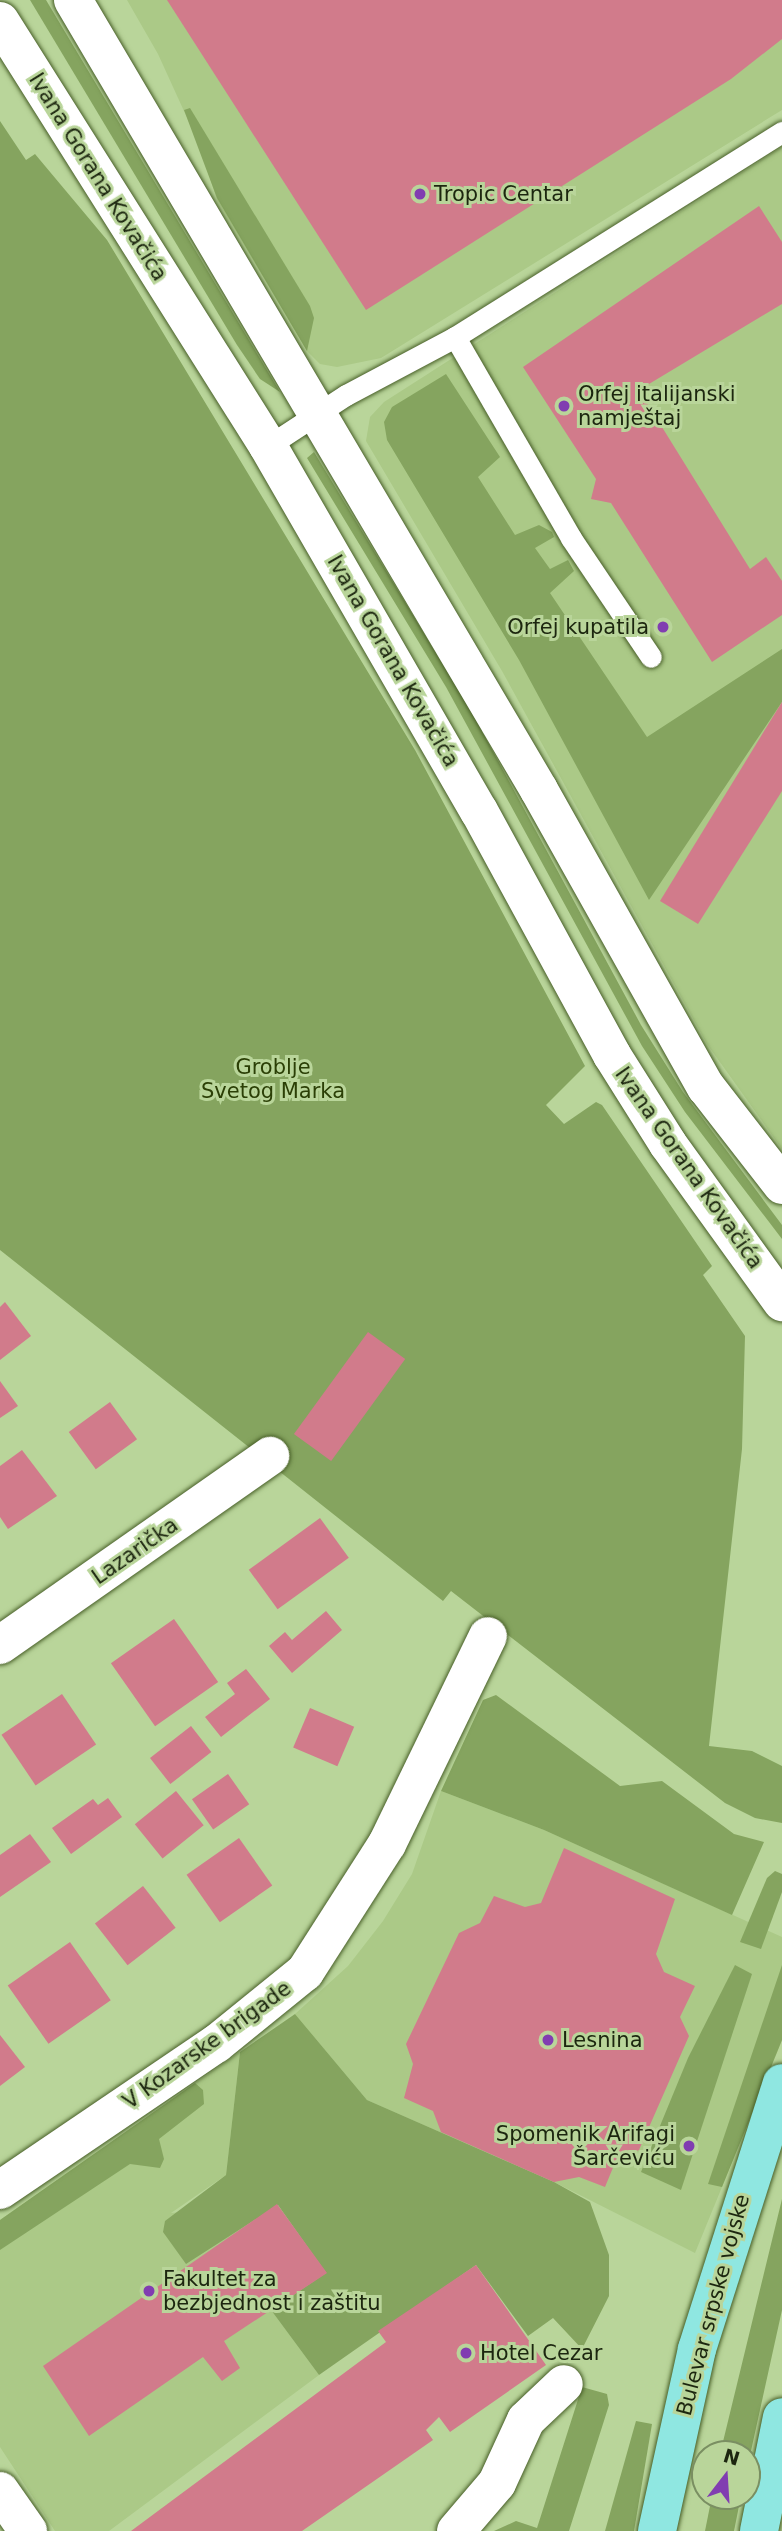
<!DOCTYPE html>
<html>
<head>
<meta charset="utf-8">
<style>
	body { margin:0 }
	#map { position:relative; width:782px; height:2531px; overflow:hidden; background:#b9d59a; font-family:"DejaVu Sans",sans-serif }
	div>[style] { position:absolute }
	[style*='--x'] { left:calc(var(--x)*1px); top:calc(var(--y)*1px); width:calc(var(--w)*1px); rotate:calc(var(--a)*1deg) }
	.built>* { inset:0; background:#abc987 }
	.green>* { inset:0; background:#85a45f }
	.building>* { inset:0; background:#d17b8b; transform-origin:0 0 }
	.roads { filter:drop-shadow(0 0 2px #475e27) drop-shadow(0 0 2px #475e27) }
	.service>* { height:21px; margin:-10.5px; padding:0 10.5px; transform-origin:10.5px; border-radius:10.5px; background:#fff }
	.minor>* { height:38px; margin:-19px; padding:0 19px; transform-origin:19px; border-radius:19px; background:#fff }
	.secondary>* { height:38px; margin:-19px; padding:0 19px; transform-origin:19px; border-radius:19px; background:#fff }
	.primary>* { height:38px; margin:-19px; padding:0 19px; transform-origin:19px; border-radius:19px; background:#8fe7e1 }
	.dots>* { width:19px; height:19px; translate:-50% -50%; box-sizing:border-box; border:4px solid #b9d59a; border-radius:50% }
	span { translate:-50% -50%; white-space:nowrap; text-align:center; line-height:1.15; -webkit-text-stroke:6px #b9d59a; paint-order:stroke }
	.street-label { font-size:21px; color:#1c260f }
	.poi-label { font-size:21px; color:#1c260f }
	.left { translate:0 -50%; text-align:left }
	.right { translate:-100% -50%; text-align:right }
	.park-label { font-size:21px; color:#2b3f06 }
	.north { position:absolute; left:691px; top:2440px; width:70px; height:70px; box-sizing:border-box; background:#b9d59a; border:2px solid #7a8f62; border-radius:50%; rotate:17deg; font-size:19px; font-weight:700; line-height:28px; text-align:center; color:#1c260f }
	.north::after { content:''; display:block; margin:auto; width:24px; height:32px; background:#813db1; clip-path:polygon(50% 0,100% 100%,50% 72%,0 100%) }
</style>
</head>
<body>
<div id="map">
	<div class="built">
		<div style="clip-path:polygon(127px 0,782px 0,782px 110px,381px 358px,337px 367px,320px 364px,307px 351px,217px 200px,199px 144px,158px 54px)"></div>
		<div style="clip-path:polygon(782px 147px,782px 1149px,707px 1044px,502px 671px,366px 441px,370px 417px,384px 402px)"></div>
		<div style="clip-path:polygon(441px 1791px,544px 1830px,782px 1937px,782px 2040px,695px 2253px,554px 2182px,367px 2100px,295px 2014px,348px 1966px,383px 1921px,412px 1874px)"></div>
		<div style="clip-path:polygon(240px 2052px,226px 2175px,171px 2213px,277px 2204px,327px 2273px,271px 2310px,319px 2375px,109px 2531px,55px 2531px,0 2447px,0 2220px)"></div>
	</div>
	<div class="green">
		<div style="clip-path:polygon(30px 0,46px 0,280px 392px,260px 379px,237px 345px)"></div>
		<div style="clip-path:polygon(190px 108px,310px 306px,314px 318px,307px 351px,217px 198px,184px 110px)"></div>
		<div style="clip-path:polygon(0 121px,26px 160px,35px 154px,107px 240px,415px 750px,585px 1066px,546px 1105px,564px 1124px,596px 1102px,602px 1105px,712px 1266px,703px 1275px,745px 1336px,742px 1449px,709px 1746px,752px 1751px,782px 1766px,782px 1823px,755px 1818px,725px 1803px,451px 1591px,443px 1601px,0 1250px)"></div>
		<div style="clip-path:polygon(446px 374px,500px 457px,478px 477px,515px 535px,539px 525px,552px 532px,554px 537px,535px 548px,550px 569px,568px 560px,574px 571px,550px 593px,647px 737px,782px 649px,782px 702px,649px 900px,519px 660px,387px 440px,384px 422px,392px 407px)"></div>
		<div style="clip-path:polygon(314px 452px,471px 711px,641px 1025px,683px 1092px,782px 1225px,782px 1239px,685px 1112px,642px 1046px,446px 687px,307px 458px)"></div>
		<div style="clip-path:polygon(496px 1695px,620px 1786px,662px 1781px,734px 1834px,764px 1842px,732px 1915px,544px 1830px,441px 1791px,483px 1700px)"></div>
		<div style="clip-path:polygon(775px 1871px,782px 1874px,782px 1892px,761px 1949px,740px 1942px,767px 1878px)"></div>
		<div style="clip-path:polygon(735px 1965px,752px 1974px,681px 2190px,641px 2172px,688px 2058px)"></div>
		<div style="clip-path:polygon(782px 1965px,782px 2040px,722px 2187px,708px 2184px)"></div>
		<div style="clip-path:polygon(295px 2014px,367px 2100px,554px 2182px,590px 2202px,609px 2255px,609px 2296px,582px 2349px,553px 2318px,528px 2336px,476px 2265px,319px 2375px,271px 2310px,326px 2273px,278px 2205px,186px 2264px,163px 2232px,165px 2221px,226px 2175px,240px 2052px)"></div>
		<div style="clip-path:polygon(195px 2083px,203px 2090px,204px 2104px,159px 2139px,164px 2159px,160px 2168px,130px 2164px,0 2250px,0 2220px)"></div>
		<div style="clip-path:polygon(782px 2199px,782px 2310px,747px 2469px,747px 2454px,720px 2454px)"></div>
		<div style="clip-path:polygon(582px 2387px,607px 2394px,609px 2405px,569px 2531px,494px 2531px,516px 2521px,537px 2528px)"></div>
		<div style="clip-path:polygon(636px 2421px,652px 2424px,634px 2531px,605px 2531px)"></div>
		<div style="clip-path:polygon(712px 2496px,741px 2496px,734px 2531px,705px 2531px)"></div>
	</div>
	<div class="building">
		<div style="clip-path:polygon(167px 0,782px 0,782px 39px,731px 79px,366px 310px)"></div>
		<div style="clip-path:polygon(759px 206px,782px 242px,782px 304px,639px 390px,750px 569px,766px 557px,782px 581px,782px 615px,712px 662px,611px 503px,591px 499px,596px 479px,523px 367px)"></div>
		<div style="clip-path:polygon(782px 702px,782px 791px,698px 924px,660px 901px)"></div>
		<div style="clip-path:polygon(5px 1302px,31px 1336px,0 1360px,0 1307px)"></div>
		<div style="left:368px;top:1332px;width:46px;height:126px;rotate:36deg"></div>
		<div style="clip-path:polygon(0 1381px,18px 1406px,0 1418px)"></div>
		<div style="left:110px;top:1402px;width:46px;height:51px;rotate:54deg"></div>
		<div style="clip-path:polygon(22px 1450px,57px 1496px,8px 1529px,0 1517px,0 1466px)"></div>
		<div style="left:320px;top:1518px;width:49px;height:88px;rotate:54deg"></div>
		<div style="clip-path:polygon(326px 1611px,342px 1630px,292px 1673px,269px 1646px,285px 1632px,292px 1640px)"></div>
		<div style="left:174px;top:1619px;width:77px;height:77px;rotate:55deg"></div>
		<div style="clip-path:polygon(246px 1669px,270px 1699px,221px 1737px,205px 1717px,235px 1694px,227px 1683px)"></div>
		<div style="left:62px;top:1694px;width:61px;height:73px;rotate:56deg"></div>
		<div style="left:310px;top:1708px;width:48px;height:43px;rotate:23deg"></div>
		<div style="left:191px;top:1726px;width:33px;height:52px;rotate:52deg"></div>
		<div style="left:228px;top:1774px;width:37px;height:44px;rotate:55deg"></div>
		<div style="left:176px;top:1791px;width:44px;height:53px;rotate:51deg"></div>
		<div style="clip-path:polygon(108px 1798px,122px 1817px,71px 1854px,52px 1828px,93px 1799px,98px 1805px)"></div>
		<div style="clip-path:polygon(30px 1834px,51px 1862px,0 1897px,0 1855px)"></div>
		<div style="left:239px;top:1838px;width:58px;height:64px;rotate:55deg"></div>
		<div style="clip-path:polygon(564px 1848px,675px 1899px,656px 1954px,664px 1972px,695px 1986px,680px 2017px,689px 2036px,639px 2150px,617px 2158px,605px 2187px,579px 2177px,554px 2182px,441px 2132px,433px 2111px,404px 2098px,413px 2064px,406px 2044px,459px 1933px,480px 1923px,494px 1896px,525px 1907px,541px 1903px)"></div>
		<div style="left:143px;top:1886px;width:53px;height:61px;rotate:52deg"></div>
		<div style="left:70px;top:1942px;width:71px;height:76px;rotate:55deg"></div>
		<div style="clip-path:polygon(0 2035px,25px 2067px,0 2086px)"></div>
		<div style="clip-path:polygon(277px 2204px,327px 2273px,224px 2341px,240px 2368px,222px 2381px,203px 2357px,89px 2436px,43px 2366px)"></div>
		<div style="clip-path:polygon(476px 2265px,546px 2365px,450px 2432px,439px 2417px,426px 2430px,433px 2440px,302px 2531px,131px 2531px,386px 2342px,378px 2331px)"></div>
	</div>
	<div class="roads">
		<div class="service">
			<div style="--x:455;--y:337;--w:232;--a:60"></div>
			<div style="--x:571;--y:538;--w:143;--a:56.1"></div>
			<div style="--x:268;--y:446;--w:93;--a:-33.2"></div>
			<div style="--x:346;--y:395;--w:123;--a:-28"></div>
			<div style="--x:455;--y:337;--w:386;--a:-32.1"></div>
		</div>
		<div class="minor">
			<div style="--x:0;--y:1645;--w:330;--a:-35"></div>
			<div style="--x:0;--y:2190;--w:261;--a:-34.1"></div>
			<div style="--x:216;--y:2044;--w:114;--a:-39"></div>
			<div style="--x:305;--y:1972;--w:152;--a:-57.4"></div>
			<div style="--x:387;--y:1844;--w:231;--a:-64.1"></div>
			<div style="--x:0;--y:2491;--w:49;--a:55"></div>
			<div style="--x:456;--y:2531;--w:63;--a:-49.5"></div>
			<div style="--x:497;--y:2483;--w:69;--a:-65.3"></div>
			<div style="--x:526;--y:2420;--w:52;--a:-43.5"></div>
		</div>
		<div class="secondary">
			<div style="--x:73;--y:0;--w:917;--a:59.46"></div>
			<div style="--x:539;--y:790;--w:341;--a:60.7"></div>
			<div style="--x:706;--y:1087;--w:124;--a:52.2"></div>
			<div style="--x:0;--y:21;--w:502;--a:57.76"></div>
			<div style="--x:268;--y:446;--w:422;--a:60"></div>
			<div style="--x:479;--y:811;--w:278;--a:61.4"></div>
			<div style="--x:612;--y:1055;--w:105;--a:57.8"></div>
			<div style="--x:668;--y:1144;--w:195;--a:54.2"></div>
		</div>
		<div class="primary">
			<div style="--x:657;--y:2531;--w:186;--a:-77.6"></div>
			<div style="--x:697;--y:2349;--w:279;--a:-72.3"></div>
			<div style="--x:759;--y:2531;--w:116;--a:-78.6"></div>
		</div>
	</div>
	<div class="dots">
		<div style="left:420px;top:194px;background:#813db1"></div>
		<div style="left:564px;top:406px;background:#813db1"></div>
		<div style="left:663px;top:627px;background:#813db1"></div>
		<div style="left:548px;top:2040px;background:#813db1"></div>
		<div style="left:689px;top:2146px;background:#813db1"></div>
		<div style="left:149px;top:2291px;background:#813db1"></div>
		<div style="left:466px;top:2353px;background:#813db1"></div>
	</div>
	<div class="street-label">
		<span style="left:98px;top:177px;rotate:58deg">Ivana Gorana Kovačića</span>
		<span style="left:393px;top:661px;rotate:60deg">Ivana Gorana Kovačića</span>
		<span style="left:689px;top:1168px;rotate:55deg">Ivana Gorana Kovačića</span>
		<span style="left:135px;top:1551px;rotate:-35deg">Lazarička</span>
		<span style="left:207px;top:2045px;rotate:-36deg">V Kozarske brigade</span>
		<span style="left:713px;top:2305px;rotate:-75deg">Bulevar srpske vojske</span>
	</div>
	<div class="poi-label">
		<span class="left" style="left:434px;top:194px">Tropic Centar</span>
		<span class="left" style="left:578px;top:406px">Orfej italijanski<br>namještaj</span>
		<span class="right" style="left:649px;top:627px">Orfej kupatila</span>
		<span class="left" style="left:562px;top:2040px">Lesnina</span>
		<span class="right" style="left:675px;top:2146px">Spomenik Arifagi<br>Šarčeviću</span>
		<span class="left" style="left:163px;top:2291px">Fakultet za<br>bezbjednost i zaštitu</span>
		<span class="left" style="left:480px;top:2353px">Hotel Cezar</span>
	</div>
	<div class="park-label">
		<span style="left:273px;top:1079px">Groblje<br>Svetog Marka</span>
	</div>
	<div class="north">N</div>
</div>
</body>
</html>
